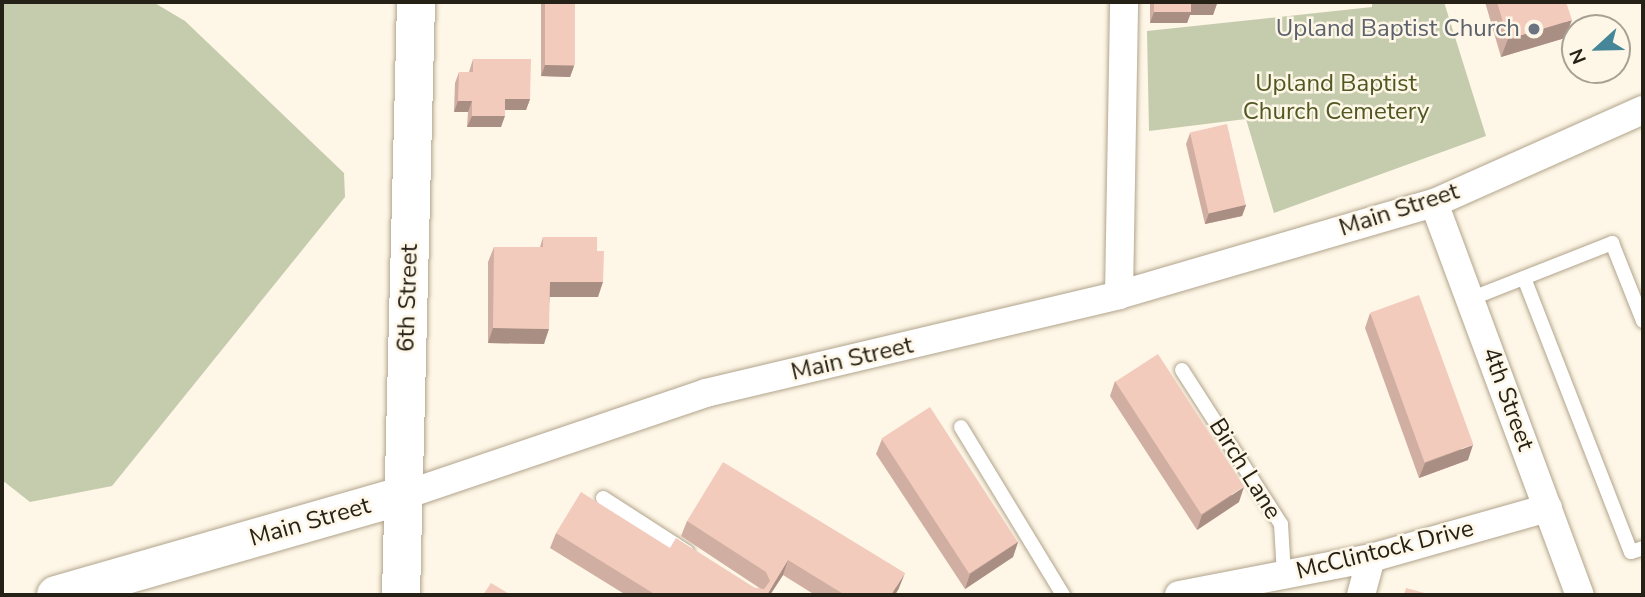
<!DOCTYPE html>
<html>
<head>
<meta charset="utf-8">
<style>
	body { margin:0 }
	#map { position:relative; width:1645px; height:597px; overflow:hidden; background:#fef6e6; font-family:"Nunito Sans",sans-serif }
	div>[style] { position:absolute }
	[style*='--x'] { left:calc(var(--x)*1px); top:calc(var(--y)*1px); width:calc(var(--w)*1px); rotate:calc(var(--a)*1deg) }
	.green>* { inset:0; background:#c5ccad }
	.roads { filter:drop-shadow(0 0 2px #b1a48c) drop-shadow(0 0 2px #b1a48c) }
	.lane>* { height:14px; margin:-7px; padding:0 7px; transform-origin:7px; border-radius:7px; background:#fff }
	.street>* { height:28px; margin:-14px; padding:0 14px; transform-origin:14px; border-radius:14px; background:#fff }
	.secondary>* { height:38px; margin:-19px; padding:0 19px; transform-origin:19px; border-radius:19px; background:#fff }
	.wall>* { inset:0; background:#d0afa2 }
	.shaded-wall>* { inset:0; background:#a98e84 }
	.building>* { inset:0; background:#f2cbbc; transform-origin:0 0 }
	.dots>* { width:19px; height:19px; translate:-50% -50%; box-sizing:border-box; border:4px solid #fef6e6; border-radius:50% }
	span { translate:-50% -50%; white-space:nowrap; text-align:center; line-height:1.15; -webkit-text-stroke:5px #fef6e6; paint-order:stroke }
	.worship-label { font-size:24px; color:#5b616d }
	.right { translate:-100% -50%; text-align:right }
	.park-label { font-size:24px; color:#4f5821 }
	.street-label { font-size:24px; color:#262117 }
	.frame { position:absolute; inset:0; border:4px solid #262117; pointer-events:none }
	.north { position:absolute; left:1561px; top:14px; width:70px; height:70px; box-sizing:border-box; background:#fef6e6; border:2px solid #a8a193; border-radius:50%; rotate:248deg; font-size:19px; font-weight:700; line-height:28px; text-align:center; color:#262117 }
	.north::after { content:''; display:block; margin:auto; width:24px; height:32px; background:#458698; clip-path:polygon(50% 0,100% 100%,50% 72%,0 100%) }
</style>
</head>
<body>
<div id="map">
	<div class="green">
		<div style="clip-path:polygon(2px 2px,153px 2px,185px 21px,344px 173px,345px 197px,112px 486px,30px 502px,2px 480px)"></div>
		<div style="clip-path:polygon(1372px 2px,1444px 2px,1486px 136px,1274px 213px,1246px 119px,1149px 131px,1147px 31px,1372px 7px)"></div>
	</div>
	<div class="roads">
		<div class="lane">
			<div style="--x:1524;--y:278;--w:294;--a:68.7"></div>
			<div style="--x:1631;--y:552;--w:13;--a:-18"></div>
			<div style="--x:1470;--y:299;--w:153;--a:-21.5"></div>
			<div style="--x:1612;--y:243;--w:84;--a:68.3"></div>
			<div style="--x:1182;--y:370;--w:183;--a:57.3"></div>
			<div style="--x:1281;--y:524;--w:51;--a:86.6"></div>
			<div style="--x:961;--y:427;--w:197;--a:58.7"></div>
			<div style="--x:603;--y:498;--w:100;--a:32.7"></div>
		</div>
		<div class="street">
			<div style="--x:1434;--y:203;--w:418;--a:69.6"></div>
			<div style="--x:1119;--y:295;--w:293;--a:-89"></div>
			<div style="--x:402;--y:496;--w:321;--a:-18.7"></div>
			<div style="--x:706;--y:393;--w:424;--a:-13.3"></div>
			<div style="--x:1119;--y:295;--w:328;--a:-16.3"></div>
			<div style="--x:1434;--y:203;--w:229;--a:-24"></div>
			<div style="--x:1179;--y:595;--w:196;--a:-10.9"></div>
			<div style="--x:1371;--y:558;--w:184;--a:-15.8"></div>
			<div style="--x:1361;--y:595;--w:38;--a:-75"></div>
		</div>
		<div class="secondary">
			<div style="--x:56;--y:595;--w:360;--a:-16"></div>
			<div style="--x:401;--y:595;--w:593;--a:-88.55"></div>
		</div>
	</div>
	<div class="wall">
		<div style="clip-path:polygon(541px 2px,575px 2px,574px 66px,570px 77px,541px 76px)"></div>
		<div style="clip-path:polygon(1150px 2px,1217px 2px,1213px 15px,1190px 15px,1187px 23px,1150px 23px)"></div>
		<div style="clip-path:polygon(1485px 2px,1566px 2px,1565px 38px,1501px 57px)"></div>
		<div style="clip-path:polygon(473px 59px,530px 99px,526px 110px,505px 110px,501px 127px,467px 127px,468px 112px,454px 112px,455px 83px,459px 72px,469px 72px)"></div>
		<div style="clip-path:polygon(1190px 133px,1246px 205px,1242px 216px,1205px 224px,1186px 144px)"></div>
		<div style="clip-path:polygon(543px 237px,598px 297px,550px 297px,544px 344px,488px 343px,488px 262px,494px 247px,540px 247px)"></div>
		<div style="clip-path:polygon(1370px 313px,1468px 460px,1419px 478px,1365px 328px)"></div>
		<div style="clip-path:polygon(1115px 381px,1239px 502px,1197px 530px,1110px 396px)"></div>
		<div style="clip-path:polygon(882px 439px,1018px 542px,1013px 557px,965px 589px,876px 454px)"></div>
		<div style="clip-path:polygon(687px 521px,899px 588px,895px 595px,815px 595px,783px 575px,770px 595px,626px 595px,550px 548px,556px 533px,670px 548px,755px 588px,761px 589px,681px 536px)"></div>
	</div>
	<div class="shaded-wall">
		<div style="clip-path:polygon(1191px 4px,1217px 4px,1213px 15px,1190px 15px,1187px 23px,1150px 23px,1154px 12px)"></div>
		<div style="clip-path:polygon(1572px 20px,1565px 38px,1501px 57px,1508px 39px)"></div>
		<div style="clip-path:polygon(545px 65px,574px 66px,570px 77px,541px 76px)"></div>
		<div style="clip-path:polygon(505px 99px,530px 99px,526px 110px,501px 110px)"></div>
		<div style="clip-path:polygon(458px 101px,472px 101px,468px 112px,454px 112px)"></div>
		<div style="clip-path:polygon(472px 116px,505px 116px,501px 127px,467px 127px)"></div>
		<div style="clip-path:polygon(1246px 205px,1242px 216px,1205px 224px,1209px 213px)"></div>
		<div style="clip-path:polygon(550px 282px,603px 282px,598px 297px,544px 297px)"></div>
		<div style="clip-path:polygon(493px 328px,549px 329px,544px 344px,488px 343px)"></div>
		<div style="clip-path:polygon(1473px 445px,1468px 460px,1419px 478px,1425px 463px)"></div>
		<div style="clip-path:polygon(1244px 487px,1239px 502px,1197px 530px,1202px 515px)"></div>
		<div style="clip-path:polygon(1018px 542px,1013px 557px,965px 589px,970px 574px)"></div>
		<div style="clip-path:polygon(788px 560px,783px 575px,770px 595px,767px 595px)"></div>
		<div style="clip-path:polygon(905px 573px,899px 588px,895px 595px,891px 595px)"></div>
	</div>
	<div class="building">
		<div style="left:545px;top:2px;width:30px;height:63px"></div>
		<div style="clip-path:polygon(1154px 2px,1217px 2px,1217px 4px,1191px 4px,1191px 12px,1154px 12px)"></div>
		<div style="clip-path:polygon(1497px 2px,1566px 2px,1572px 20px,1508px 39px)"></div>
		<div style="clip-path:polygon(473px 59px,531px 59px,530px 99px,505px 99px,505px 116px,472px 116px,472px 101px,458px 101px,459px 72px,473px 72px)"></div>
		<div style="left:1227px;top:124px;width:83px;height:38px;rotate:77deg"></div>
		<div style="clip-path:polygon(543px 237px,597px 237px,597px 251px,604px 251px,603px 282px,550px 282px,549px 329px,493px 328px,494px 247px,543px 247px)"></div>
		<div style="left:1419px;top:295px;width:159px;height:52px;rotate:70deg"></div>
		<div style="left:1158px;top:354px;width:158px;height:51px;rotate:57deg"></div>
		<div style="left:930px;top:407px;width:161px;height:58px;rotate:57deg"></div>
		<div style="clip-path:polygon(723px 462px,905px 573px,891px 595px,845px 595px,788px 560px,767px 595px,656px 595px,556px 533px,581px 492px,670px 548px,676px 538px,755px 588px,764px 589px,770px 581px,766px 572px,687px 521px)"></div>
		<div style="clip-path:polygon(491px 583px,511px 595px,483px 595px)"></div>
		<div style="clip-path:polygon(1406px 588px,1432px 595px,1404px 595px)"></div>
	</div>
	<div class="dots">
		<div style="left:1534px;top:29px;background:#6b7280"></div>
	</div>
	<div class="worship-label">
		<span class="right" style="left:1520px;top:29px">Upland Baptist Church</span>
	</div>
	<div class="park-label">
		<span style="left:1336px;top:98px">Upland Baptist<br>Church Cemetery</span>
	</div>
	<div class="street-label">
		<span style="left:1399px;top:210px;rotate:-18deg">Main Street</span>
		<span style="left:408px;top:298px;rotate:-88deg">6th Street</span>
		<span style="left:852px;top:359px;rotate:-13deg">Main Street</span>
		<span style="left:1508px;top:399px;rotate:70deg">4th Street</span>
		<span style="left:1245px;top:469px;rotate:58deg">Birch Lane</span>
		<span style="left:310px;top:522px;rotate:-16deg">Main Street</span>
		<span style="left:1385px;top:550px;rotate:-14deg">McClintock Drive</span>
	</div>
	<div class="frame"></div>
	<div class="north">N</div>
</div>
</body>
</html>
